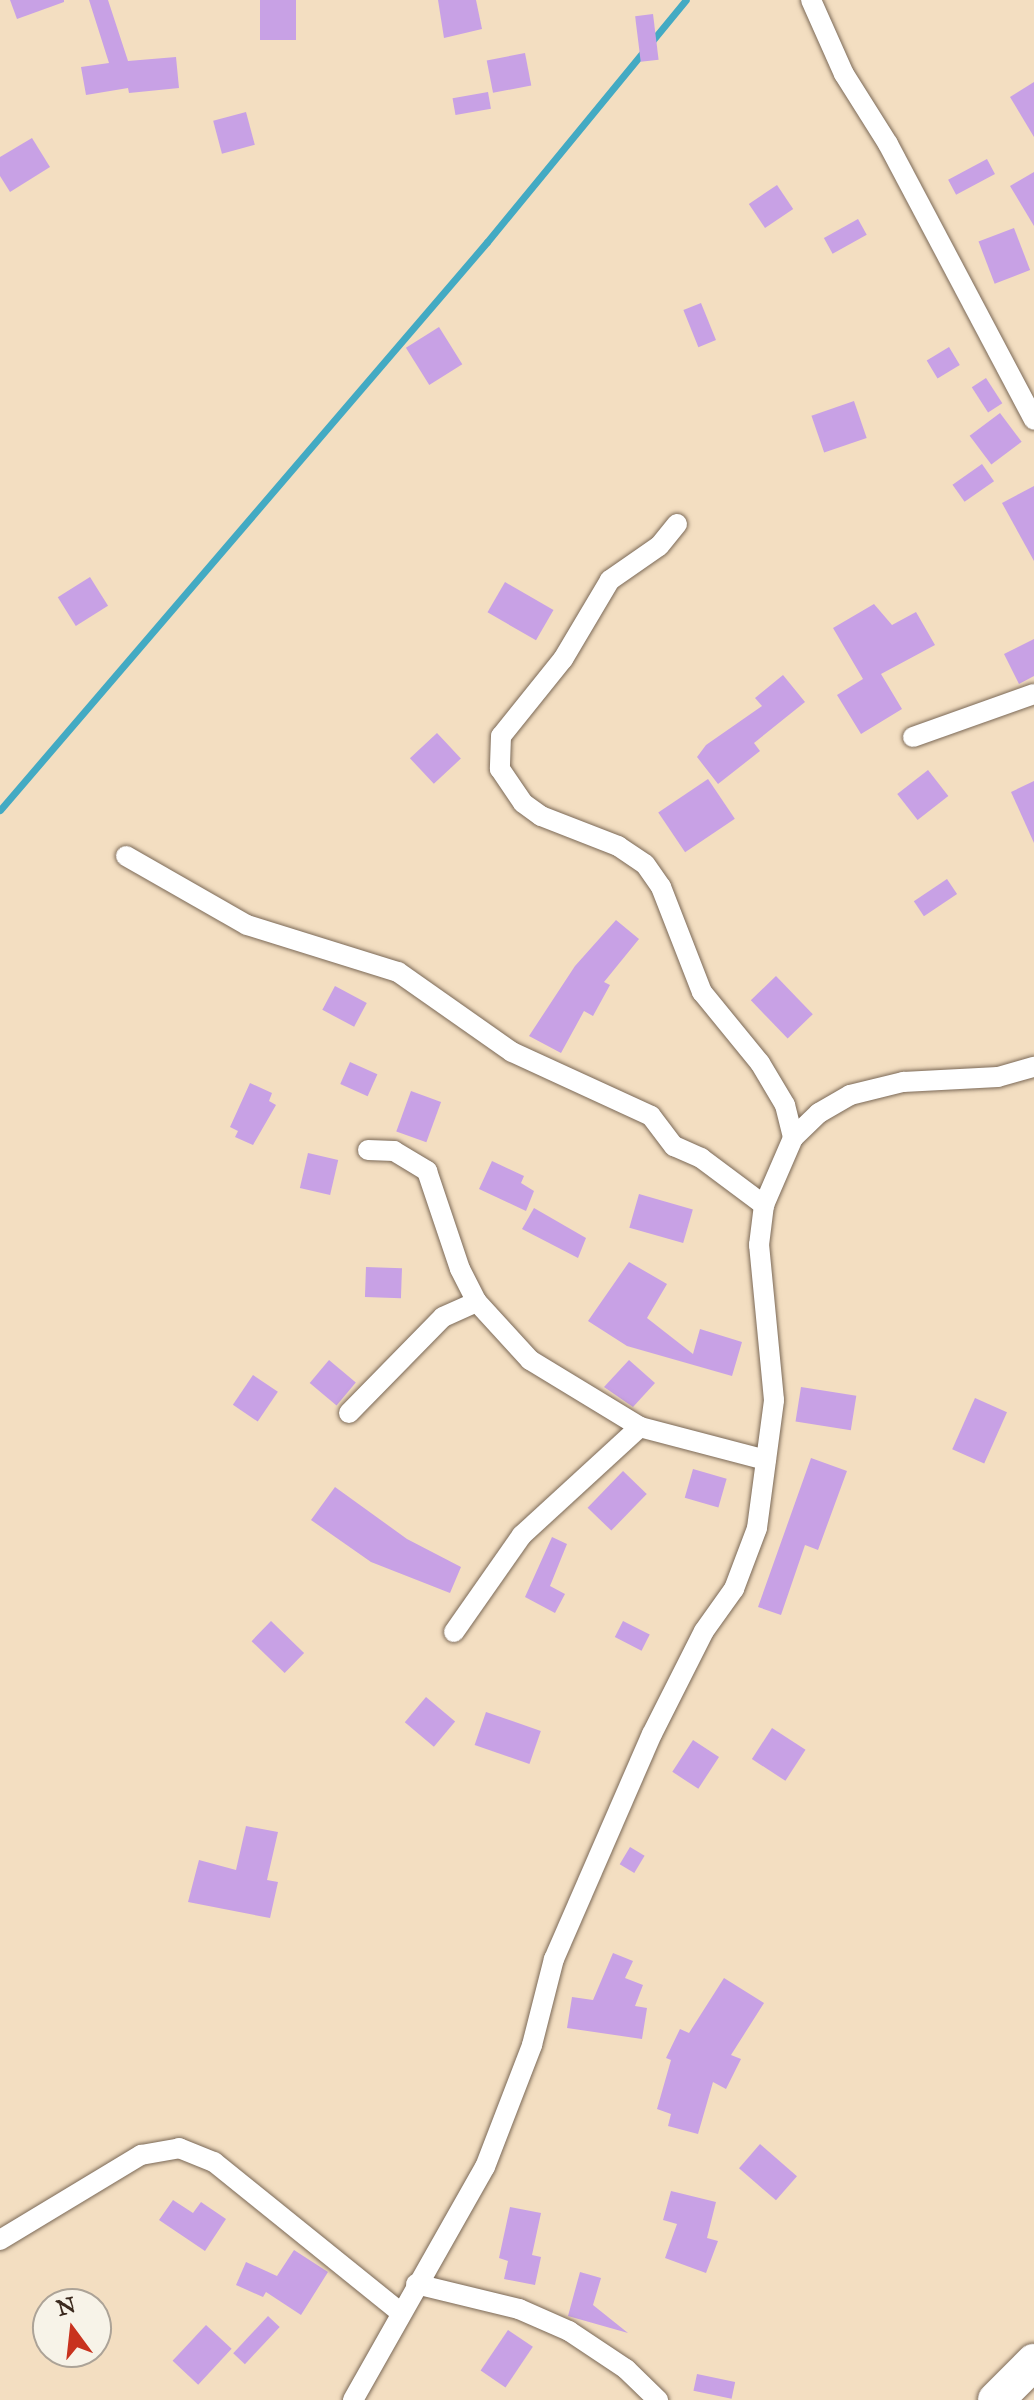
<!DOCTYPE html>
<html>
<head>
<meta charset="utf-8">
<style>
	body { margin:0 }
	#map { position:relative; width:1034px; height:2400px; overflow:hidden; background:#f3dec1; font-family:"IM FELL Great Primer",serif }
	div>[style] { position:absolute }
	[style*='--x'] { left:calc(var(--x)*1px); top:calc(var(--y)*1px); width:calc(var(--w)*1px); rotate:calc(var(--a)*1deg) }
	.stream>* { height:7px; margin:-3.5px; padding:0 3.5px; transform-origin:3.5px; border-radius:3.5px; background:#43aac3 }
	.building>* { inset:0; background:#c8a1e5; transform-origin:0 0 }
	.roads { filter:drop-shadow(0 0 2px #7b6957) drop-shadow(0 0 2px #7b6957) }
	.street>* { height:20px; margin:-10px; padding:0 10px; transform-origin:10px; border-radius:10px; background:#fff }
	.highway>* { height:36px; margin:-18px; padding:0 18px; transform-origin:18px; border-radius:18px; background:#fff }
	span { translate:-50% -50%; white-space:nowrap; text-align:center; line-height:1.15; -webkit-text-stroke:8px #f7f3e8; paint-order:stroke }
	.north { position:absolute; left:32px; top:2288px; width:80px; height:80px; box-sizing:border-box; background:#f7f3e8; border:2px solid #aca397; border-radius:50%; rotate:345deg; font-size:22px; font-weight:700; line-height:32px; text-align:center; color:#3b2a1e }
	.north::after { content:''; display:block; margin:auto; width:28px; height:36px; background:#c8321e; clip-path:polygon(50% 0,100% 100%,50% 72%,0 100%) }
</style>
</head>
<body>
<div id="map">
	<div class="stream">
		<div style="--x:0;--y:810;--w:748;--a:-49.39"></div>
		<div style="--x:487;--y:242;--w:313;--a:-50.6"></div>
	</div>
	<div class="building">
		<div style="clip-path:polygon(10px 0,64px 0,64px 2px,17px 19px)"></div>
		<div style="clip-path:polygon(89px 0,108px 0,128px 61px,176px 57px,179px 88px,129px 93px,128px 88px,86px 95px,81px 67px,109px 63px)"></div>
		<div style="left:260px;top:0;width:36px;height:40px"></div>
		<div style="clip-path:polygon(438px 0,476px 0,482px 29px,444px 38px)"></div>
		<div style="left:653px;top:14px;width:46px;height:18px;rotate:83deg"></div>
		<div style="left:525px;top:53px;width:33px;height:39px;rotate:79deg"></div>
		<div style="clip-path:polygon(1034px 82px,1034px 137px,1010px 97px)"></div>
		<div style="left:488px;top:92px;width:17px;height:36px;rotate:80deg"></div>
		<div style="left:246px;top:112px;width:34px;height:34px;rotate:75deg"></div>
		<div style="clip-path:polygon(32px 138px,50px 167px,10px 192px,0 176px,0 157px)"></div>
		<div style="left:987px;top:159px;width:17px;height:44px;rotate:62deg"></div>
		<div style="clip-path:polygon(1034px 172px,1034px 226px,1010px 186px)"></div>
		<div style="left:777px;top:185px;width:29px;height:34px;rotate:56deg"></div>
		<div style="left:858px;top:219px;width:18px;height:39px;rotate:61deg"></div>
		<div style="left:1014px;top:228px;width:45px;height:38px;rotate:69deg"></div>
		<div style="left:701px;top:303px;width:40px;height:19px;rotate:68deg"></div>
		<div style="left:439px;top:327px;width:44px;height:39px;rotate:58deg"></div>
		<div style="left:949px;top:347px;width:21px;height:26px;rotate:59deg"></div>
		<div style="left:986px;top:378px;width:30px;height:17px;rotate:57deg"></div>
		<div style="left:854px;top:401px;width:39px;height:45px;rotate:71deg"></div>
		<div style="left:1000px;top:413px;width:36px;height:38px;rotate:53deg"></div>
		<div style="left:982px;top:464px;width:21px;height:36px;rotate:55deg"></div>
		<div style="clip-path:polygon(1034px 486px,1034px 561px,1002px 503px)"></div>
		<div style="left:90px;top:577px;width:34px;height:38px;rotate:58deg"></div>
		<div style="left:505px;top:582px;width:56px;height:35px;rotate:30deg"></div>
		<div style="clip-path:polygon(874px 604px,892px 625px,916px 612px,935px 645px,881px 674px,902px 709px,861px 734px,837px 695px,863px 679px,833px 628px)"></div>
		<div style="clip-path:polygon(1034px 639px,1034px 676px,1019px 684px,1004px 654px)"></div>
		<div style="clip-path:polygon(783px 675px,805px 702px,754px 743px,760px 751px,718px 784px,697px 757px,706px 745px,762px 706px,755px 698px)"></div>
		<div style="left:437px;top:733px;width:35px;height:37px;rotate:47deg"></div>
		<div style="left:928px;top:770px;width:33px;height:39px;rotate:52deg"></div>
		<div style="left:708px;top:779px;width:48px;height:60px;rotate:56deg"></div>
		<div style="clip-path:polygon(1034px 781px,1034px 843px,1011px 792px)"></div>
		<div style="left:947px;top:879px;width:18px;height:40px;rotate:56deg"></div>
		<div style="clip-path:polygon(616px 920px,639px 939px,604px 982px,610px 985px,593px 1016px,584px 1011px,561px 1053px,529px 1036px,575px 966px)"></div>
		<div style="left:776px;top:976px;width:53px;height:35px;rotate:46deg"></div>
		<div style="left:335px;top:986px;width:36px;height:27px;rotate:28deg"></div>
		<div style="left:350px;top:1062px;width:30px;height:24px;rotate:24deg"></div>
		<div style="clip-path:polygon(250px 1083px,272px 1093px,269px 1101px,276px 1105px,253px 1145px,235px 1137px,238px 1131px,230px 1127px)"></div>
		<div style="left:411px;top:1091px;width:32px;height:43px;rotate:20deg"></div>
		<div style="left:308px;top:1153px;width:31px;height:36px;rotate:13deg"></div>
		<div style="clip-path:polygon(492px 1161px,524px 1176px,521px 1183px,534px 1191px,526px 1211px,479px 1189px)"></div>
		<div style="left:639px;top:1194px;width:56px;height:35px;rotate:16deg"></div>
		<div style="clip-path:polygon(534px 1208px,586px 1238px,578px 1258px,522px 1229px)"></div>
		<div style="clip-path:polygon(629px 1262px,667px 1284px,647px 1318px,693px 1354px,700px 1329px,742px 1342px,732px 1376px,627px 1346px,588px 1321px)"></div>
		<div style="left:366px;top:1267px;width:36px;height:30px;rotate:2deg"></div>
		<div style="left:329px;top:1360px;width:35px;height:30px;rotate:40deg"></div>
		<div style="clip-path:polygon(629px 1360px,655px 1383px,633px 1407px,604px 1387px)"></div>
		<div style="left:253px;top:1375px;width:30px;height:36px;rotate:34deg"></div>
		<div style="left:801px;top:1387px;width:56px;height:35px;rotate:9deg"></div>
		<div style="left:975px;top:1398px;width:35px;height:56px;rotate:24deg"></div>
		<div style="clip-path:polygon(811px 1458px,847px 1471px,818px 1550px,805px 1545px,781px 1615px,758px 1607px)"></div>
		<div style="left:693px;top:1469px;width:35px;height:30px;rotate:16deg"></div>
		<div style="left:623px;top:1471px;width:33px;height:51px;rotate:44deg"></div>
		<div style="clip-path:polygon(335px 1487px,407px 1539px,461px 1567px,450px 1593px,371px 1562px,311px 1520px)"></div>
		<div style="clip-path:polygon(552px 1537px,567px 1544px,550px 1586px,565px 1594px,555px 1613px,525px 1597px)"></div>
		<div style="left:271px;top:1621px;width:46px;height:28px;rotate:44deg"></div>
		<div style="left:623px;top:1621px;width:30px;height:18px;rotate:27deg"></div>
		<div style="left:426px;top:1697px;width:38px;height:33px;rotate:40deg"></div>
		<div style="left:486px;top:1712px;width:58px;height:35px;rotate:19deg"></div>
		<div style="left:772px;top:1728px;width:40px;height:37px;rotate:33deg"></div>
		<div style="left:693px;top:1740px;width:31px;height:38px;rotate:33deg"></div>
		<div style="clip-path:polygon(246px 1826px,278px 1832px,267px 1880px,278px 1882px,270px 1918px,188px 1902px,199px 1860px,236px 1870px)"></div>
		<div style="left:630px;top:1847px;width:17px;height:20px;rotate:31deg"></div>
		<div style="clip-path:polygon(613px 1953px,633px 1961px,625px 1978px,643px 1985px,635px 2006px,647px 2008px,642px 2039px,567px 2028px,572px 1997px,593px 2000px)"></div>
		<div style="clip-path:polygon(724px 1978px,764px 2003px,731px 2055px,741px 2059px,726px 2089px,713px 2082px,698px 2134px,668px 2126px,671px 2114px,657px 2109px,671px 2060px,666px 2058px,680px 2029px,689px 2033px)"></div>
		<div style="left:760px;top:2144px;width:49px;height:32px;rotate:41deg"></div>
		<div style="clip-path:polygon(671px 2191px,716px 2202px,707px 2238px,718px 2241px,706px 2273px,665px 2258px,677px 2224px,663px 2220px)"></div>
		<div style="clip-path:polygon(173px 2200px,193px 2213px,201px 2202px,226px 2219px,205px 2251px,159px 2220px)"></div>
		<div style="clip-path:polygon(510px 2207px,541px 2213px,532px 2255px,541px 2257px,535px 2285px,504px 2279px,508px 2261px,499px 2258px)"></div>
		<div style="clip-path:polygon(294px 2250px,328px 2272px,301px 2315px,266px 2292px,263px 2297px,236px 2285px,246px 2262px,277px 2276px)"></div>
		<div style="clip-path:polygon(580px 2272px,601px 2278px,593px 2305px,628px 2333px,568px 2316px)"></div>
		<div style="left:268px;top:2316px;width:16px;height:51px;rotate:43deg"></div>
		<div style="left:206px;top:2325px;width:35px;height:49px;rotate:43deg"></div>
		<div style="left:508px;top:2330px;width:30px;height:49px;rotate:34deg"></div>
		<div style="left:697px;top:2374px;width:39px;height:17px;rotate:12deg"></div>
	</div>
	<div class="roads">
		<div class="street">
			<div style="--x:811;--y:0;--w:81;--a:66"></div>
			<div style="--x:844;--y:74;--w:83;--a:57.8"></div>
			<div style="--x:888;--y:144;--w:312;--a:62.1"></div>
			<div style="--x:677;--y:524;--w:28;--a:129"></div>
			<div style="--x:659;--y:546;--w:60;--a:145.2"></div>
			<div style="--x:610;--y:580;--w:92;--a:120.7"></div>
			<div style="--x:563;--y:659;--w:99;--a:128.8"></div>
			<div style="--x:501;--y:736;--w:33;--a:92"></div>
			<div style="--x:500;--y:769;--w:41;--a:55.9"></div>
			<div style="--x:523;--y:803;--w:22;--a:36"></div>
			<div style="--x:541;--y:816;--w:83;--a:21.3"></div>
			<div style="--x:618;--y:846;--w:32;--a:34"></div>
			<div style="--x:645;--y:864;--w:28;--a:55"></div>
			<div style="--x:661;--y:887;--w:113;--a:68.7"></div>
			<div style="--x:702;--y:992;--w:92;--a:50.8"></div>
			<div style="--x:760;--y:1063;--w:49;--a:59.2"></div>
			<div style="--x:785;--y:1105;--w:34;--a:76"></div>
			<div style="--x:913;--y:737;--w:128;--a:-19.6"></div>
			<div style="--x:126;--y:856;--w:139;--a:29.7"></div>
			<div style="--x:247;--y:925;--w:158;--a:17.3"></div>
			<div style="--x:398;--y:972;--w:139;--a:35.1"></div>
			<div style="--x:512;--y:1052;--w:153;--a:24.7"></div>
			<div style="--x:651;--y:1116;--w:38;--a:53"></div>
			<div style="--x:674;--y:1146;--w:30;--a:24"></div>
			<div style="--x:701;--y:1158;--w:79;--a:36.7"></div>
			<div style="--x:368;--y:1150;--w:26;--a:2"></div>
			<div style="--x:394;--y:1151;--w:39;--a:31"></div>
			<div style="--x:427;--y:1171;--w:103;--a:71.4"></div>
			<div style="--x:460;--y:1269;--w:37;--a:63"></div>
			<div style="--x:477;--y:1302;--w:79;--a:47.6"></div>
			<div style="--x:530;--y:1360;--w:129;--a:31.3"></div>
			<div style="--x:640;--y:1427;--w:130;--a:14.7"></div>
			<div style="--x:349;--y:1413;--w:134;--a:-45.6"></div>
			<div style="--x:443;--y:1317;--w:37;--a:-24"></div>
			<div style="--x:454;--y:1632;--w:118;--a:-55"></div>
			<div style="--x:522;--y:1535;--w:160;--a:-42.5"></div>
			<div style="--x:0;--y:2240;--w:165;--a:-31.1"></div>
			<div style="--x:141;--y:2155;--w:39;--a:-10"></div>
			<div style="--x:179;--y:2148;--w:38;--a:22"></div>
			<div style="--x:214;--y:2162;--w:240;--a:38.9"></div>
			<div style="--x:416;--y:2284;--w:106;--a:13.6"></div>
			<div style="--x:519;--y:2309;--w:55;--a:23.7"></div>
			<div style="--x:569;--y:2331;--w:69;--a:33.7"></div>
			<div style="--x:626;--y:2369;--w:45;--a:44.1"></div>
			<div style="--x:353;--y:2400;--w:268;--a:-60.5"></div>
			<div style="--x:485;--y:2167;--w:131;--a:-68.9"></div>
			<div style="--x:532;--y:2045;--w:89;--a:-75.7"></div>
			<div style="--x:554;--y:1959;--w:245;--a:-66.5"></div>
			<div style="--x:652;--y:1734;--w:115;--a:-63.2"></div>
			<div style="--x:704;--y:1631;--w:52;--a:-54.5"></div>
			<div style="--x:734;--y:1589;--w:65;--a:-69.3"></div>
			<div style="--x:757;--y:1528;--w:129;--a:-82.4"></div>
			<div style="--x:774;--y:1400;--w:156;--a:-95.5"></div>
			<div style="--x:759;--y:1245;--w:40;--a:-82.9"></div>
			<div style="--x:764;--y:1205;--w:73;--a:-66.6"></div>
			<div style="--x:793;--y:1138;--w:36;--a:-44"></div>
			<div style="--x:819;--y:1113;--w:36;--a:-30"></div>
			<div style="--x:850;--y:1095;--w:55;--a:-13.8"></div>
			<div style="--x:903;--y:1082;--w:95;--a:-3"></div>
			<div style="--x:998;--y:1077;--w:37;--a:-16"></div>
		</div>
		<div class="highway">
			<div style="--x:996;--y:2400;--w:54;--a:-45"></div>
		</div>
	</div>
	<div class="north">N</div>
</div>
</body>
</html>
